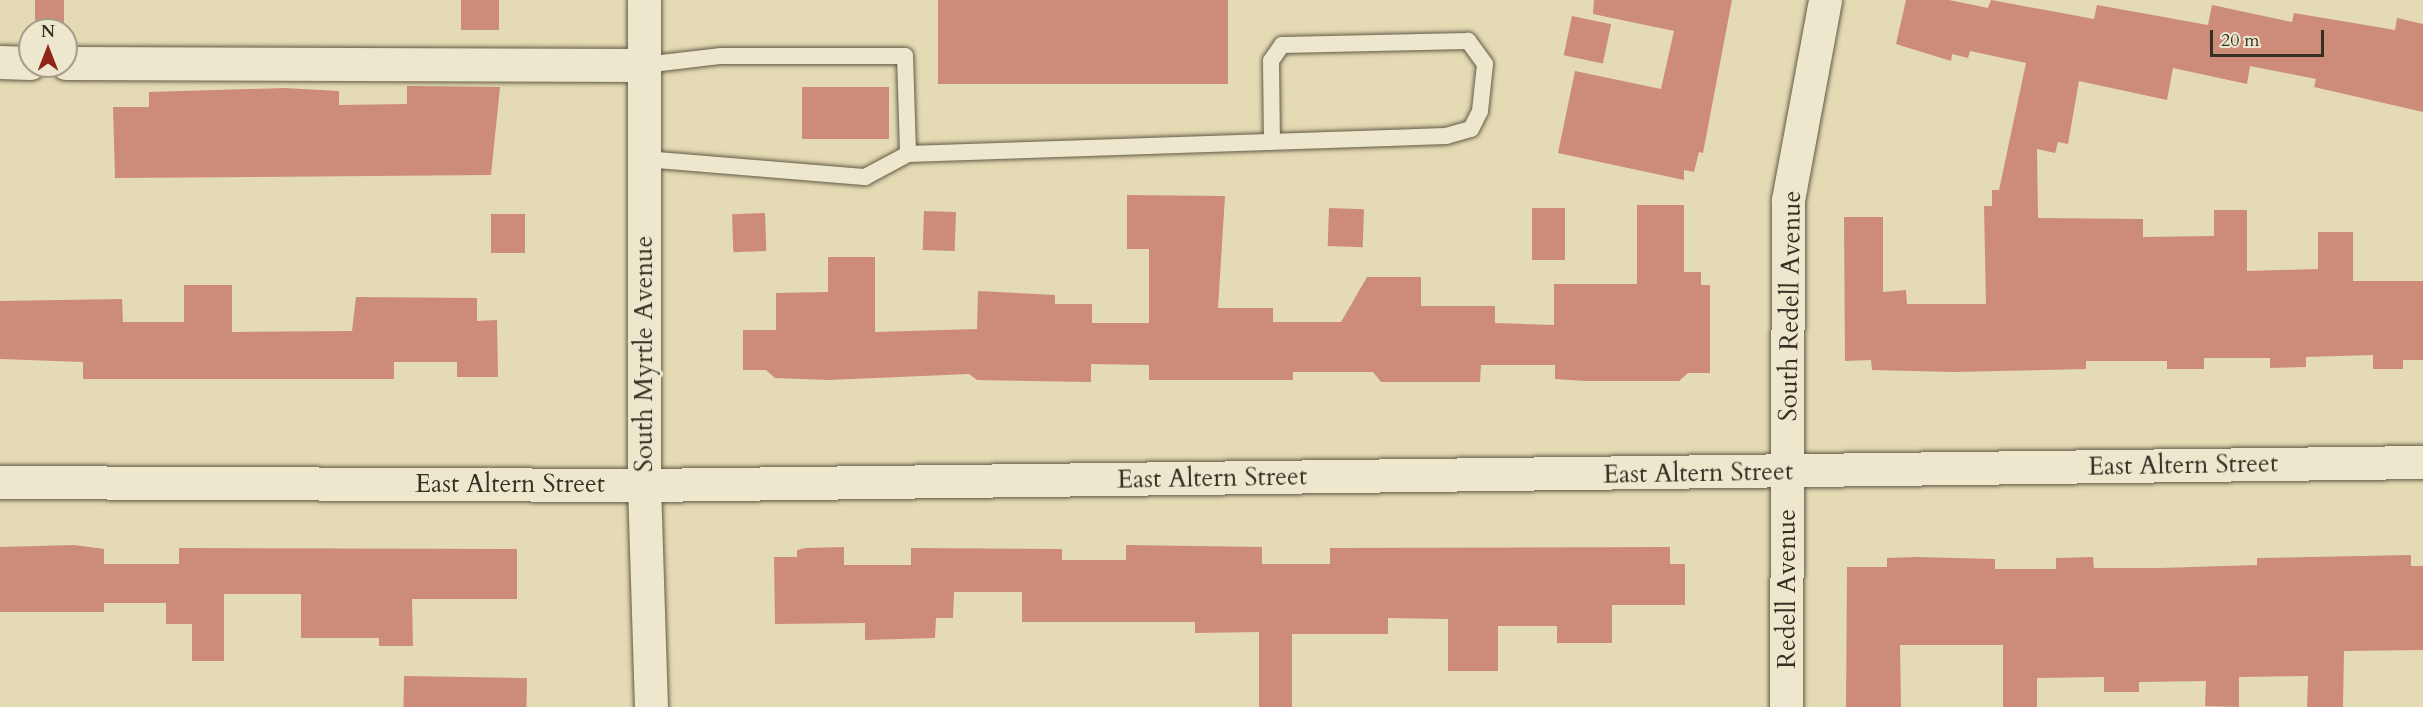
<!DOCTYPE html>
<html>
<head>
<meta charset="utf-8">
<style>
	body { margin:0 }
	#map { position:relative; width:2423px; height:707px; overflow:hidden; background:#e4dab3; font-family:Cardo,serif }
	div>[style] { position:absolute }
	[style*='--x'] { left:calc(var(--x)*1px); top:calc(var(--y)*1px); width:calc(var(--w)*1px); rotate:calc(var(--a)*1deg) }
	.building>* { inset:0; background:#cd8c7a; transform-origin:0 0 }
	.roads { filter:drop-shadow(0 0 2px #635a47) drop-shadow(0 0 2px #635a47) }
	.service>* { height:16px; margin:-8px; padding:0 8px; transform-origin:8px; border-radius:8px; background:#ede7ce }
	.minor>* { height:33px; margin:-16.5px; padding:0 16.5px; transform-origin:16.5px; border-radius:16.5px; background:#ede7ce }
	.secondary>* { height:33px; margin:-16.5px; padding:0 16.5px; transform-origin:16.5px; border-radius:16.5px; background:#ede7ce }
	span { translate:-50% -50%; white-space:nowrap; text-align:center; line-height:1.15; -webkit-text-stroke:6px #ede7ce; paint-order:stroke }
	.street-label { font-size:26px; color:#382f23 }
	.north { position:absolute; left:18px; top:18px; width:60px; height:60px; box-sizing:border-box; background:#ede7ce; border:2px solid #a59d8a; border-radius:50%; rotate:0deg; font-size:16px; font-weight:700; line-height:24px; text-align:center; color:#382f23 }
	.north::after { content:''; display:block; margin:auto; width:21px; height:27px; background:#8f2418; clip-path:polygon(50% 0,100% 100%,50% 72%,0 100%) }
	.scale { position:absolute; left:2210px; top:30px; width:114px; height:27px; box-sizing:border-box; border:3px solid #382f23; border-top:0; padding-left:8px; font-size:18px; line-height:21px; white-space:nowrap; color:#382f23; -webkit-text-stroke:4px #ede7ce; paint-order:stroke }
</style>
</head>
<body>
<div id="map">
	<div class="building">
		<div style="left:35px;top:0;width:29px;height:30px"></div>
		<div style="left:461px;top:0;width:38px;height:30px"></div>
		<div style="left:938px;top:0;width:290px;height:84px"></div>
		<div style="clip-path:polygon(1594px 0,1732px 0,1703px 153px,1699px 152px,1694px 172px,1684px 170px,1684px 180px,1558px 153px,1575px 71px,1661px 89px,1674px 31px,1593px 14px)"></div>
		<div style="clip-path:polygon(1906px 0,1949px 0,1988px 8px,1991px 0,2094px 19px,2097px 5px,2208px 25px,2212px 5px,2292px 22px,2294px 13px,2395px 30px,2397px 18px,2423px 24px,2423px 112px,2314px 87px,2316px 79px,2250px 66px,2247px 84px,2173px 68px,2167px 100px,2079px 81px,2068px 144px,2058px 142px,2055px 153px,2037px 149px,2038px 218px,2143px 219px,2143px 237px,2214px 236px,2214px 210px,2247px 210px,2247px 271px,2318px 269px,2318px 232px,2353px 232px,2353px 281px,2423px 281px,2423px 360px,2403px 360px,2403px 369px,2373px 369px,2373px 355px,2306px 357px,2306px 367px,2270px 368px,2270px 358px,2204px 358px,2204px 369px,2167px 369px,2167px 361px,2086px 361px,2086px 369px,1953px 372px,1872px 370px,1871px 360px,1845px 361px,1844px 217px,1883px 217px,1883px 292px,1906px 290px,1907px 304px,1986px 304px,1984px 206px,1992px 206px,1992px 190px,1999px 190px,2026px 63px,1970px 51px,1968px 58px,1952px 54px,1951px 61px,1896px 44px)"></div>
		<div style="left:1572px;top:16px;width:40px;height:40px;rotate:12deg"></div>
		<div style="clip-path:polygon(407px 86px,500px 87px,491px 175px,115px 178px,113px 107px,149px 107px,149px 92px,285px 88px,339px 91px,339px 105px,407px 104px)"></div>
		<div style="left:889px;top:87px;width:52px;height:87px;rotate:90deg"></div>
		<div style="clip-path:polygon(1127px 195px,1225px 196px,1218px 308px,1273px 308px,1273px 322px,1341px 322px,1367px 277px,1421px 277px,1421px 306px,1495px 306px,1495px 323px,1554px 325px,1554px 284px,1637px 284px,1637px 205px,1684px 205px,1684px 272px,1701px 272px,1701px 285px,1710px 285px,1710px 373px,1688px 373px,1679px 381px,1585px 381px,1555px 379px,1555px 365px,1481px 365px,1480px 382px,1381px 382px,1373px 372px,1293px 372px,1293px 380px,1149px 380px,1149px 365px,1091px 364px,1091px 382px,977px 380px,969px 374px,828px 380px,775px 378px,766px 370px,743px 370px,743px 330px,776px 330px,776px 293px,828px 292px,828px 257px,875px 257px,875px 332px,977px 329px,978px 291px,1055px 295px,1055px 304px,1092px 304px,1092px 323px,1149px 323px,1149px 249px,1127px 249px)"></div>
		<div style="left:1329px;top:208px;width:35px;height:38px;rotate:2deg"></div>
		<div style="left:1532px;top:208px;width:33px;height:52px"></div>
		<div style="left:924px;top:211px;width:32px;height:39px;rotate:2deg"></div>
		<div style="left:765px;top:213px;width:38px;height:33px;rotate:88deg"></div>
		<div style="left:491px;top:214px;width:34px;height:39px"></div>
		<div style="clip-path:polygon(184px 285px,232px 285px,232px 332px,352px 331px,356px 297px,477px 298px,477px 321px,497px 320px,498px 377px,457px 377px,457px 362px,394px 362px,394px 379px,83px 379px,83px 362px,0 359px,0 301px,122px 299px,123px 322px,184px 322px)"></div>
		<div style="clip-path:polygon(74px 545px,104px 549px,104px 564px,179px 564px,179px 548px,517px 549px,517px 599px,412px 599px,413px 646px,379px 646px,379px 638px,301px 638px,301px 594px,224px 594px,224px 661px,192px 661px,192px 624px,166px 624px,166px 603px,104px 603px,104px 612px,0 612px,0 547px)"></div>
		<div style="clip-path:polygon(1126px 545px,1262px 547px,1262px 564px,1330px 564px,1330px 548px,1670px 547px,1670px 564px,1685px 564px,1685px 605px,1612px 605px,1612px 643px,1557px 643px,1557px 626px,1498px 626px,1498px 671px,1448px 671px,1448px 619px,1388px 618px,1388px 634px,1292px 634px,1292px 707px,1259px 707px,1259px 632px,1195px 633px,1195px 622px,1022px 622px,1022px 592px,954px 592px,953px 618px,936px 618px,935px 638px,865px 640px,865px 623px,775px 624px,774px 557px,797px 557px,797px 550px,806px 548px,844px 547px,844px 565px,911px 565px,911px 548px,1062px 549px,1062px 560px,1126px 560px)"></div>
		<div style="clip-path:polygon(2411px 555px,2411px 566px,2423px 566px,2423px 650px,2344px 651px,2343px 707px,2307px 707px,2308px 676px,2239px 677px,2239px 707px,2205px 706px,2206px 681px,2139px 682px,2139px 692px,2104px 692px,2104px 677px,2037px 678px,2037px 707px,2003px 707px,2003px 645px,1900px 645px,1901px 707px,1846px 707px,1847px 567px,1887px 567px,1887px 558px,1916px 557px,1995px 559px,1995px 569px,2056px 569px,2056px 558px,2093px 557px,2094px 568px,2160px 568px,2257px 565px,2257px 558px)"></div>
		<div style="left:404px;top:676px;width:123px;height:31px;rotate:1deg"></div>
	</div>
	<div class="roads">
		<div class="service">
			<div style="--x:644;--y:65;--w:78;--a:-6.7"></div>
			<div style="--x:721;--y:56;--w:184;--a:0"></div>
			<div style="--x:905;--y:56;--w:98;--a:88.2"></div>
			<div style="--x:908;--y:154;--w:49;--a:151.9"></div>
			<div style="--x:865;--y:177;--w:222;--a:-175.3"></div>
			<div style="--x:908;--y:154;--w:538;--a:-1.92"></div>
			<div style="--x:1446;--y:136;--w:26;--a:-16"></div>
			<div style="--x:1471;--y:129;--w:20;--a:-63"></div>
			<div style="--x:1480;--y:111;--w:47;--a:-83.9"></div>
			<div style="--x:1485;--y:64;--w:29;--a:-126"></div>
			<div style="--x:1468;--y:41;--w:186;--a:178.8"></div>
			<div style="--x:1282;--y:45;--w:19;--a:125"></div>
			<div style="--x:1271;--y:61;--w:79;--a:89.3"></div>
		</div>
		<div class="minor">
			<div style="--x:0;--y:62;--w:30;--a:2"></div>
			<div style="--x:66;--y:63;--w:578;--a:0.2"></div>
			<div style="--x:0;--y:482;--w:644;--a:0.27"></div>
			<div style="--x:644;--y:485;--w:1779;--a:-0.74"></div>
			<div style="--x:1786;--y:707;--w:507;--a:-89.77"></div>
			<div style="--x:1788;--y:200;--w:203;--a:-79.5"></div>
		</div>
		<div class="secondary">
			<div style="--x:644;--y:0;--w:485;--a:90"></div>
			<div style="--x:644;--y:485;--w:222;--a:88.2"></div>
		</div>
	</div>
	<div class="street-label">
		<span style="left:1790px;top:306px;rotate:-89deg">South Redell Avenue</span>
		<span style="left:644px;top:354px;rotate:-90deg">South Myrtle Avenue</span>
		<span style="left:2183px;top:465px;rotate:-1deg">East Altern Street</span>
		<span style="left:1698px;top:473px;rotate:-1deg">East Altern Street</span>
		<span style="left:1212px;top:478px;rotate:-1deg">East Altern Street</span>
		<span style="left:510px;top:484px">East Altern Street</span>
		<span style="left:1787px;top:589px;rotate:-90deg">Redell Avenue</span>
	</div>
	<div class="north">N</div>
	<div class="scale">20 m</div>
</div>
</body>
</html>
